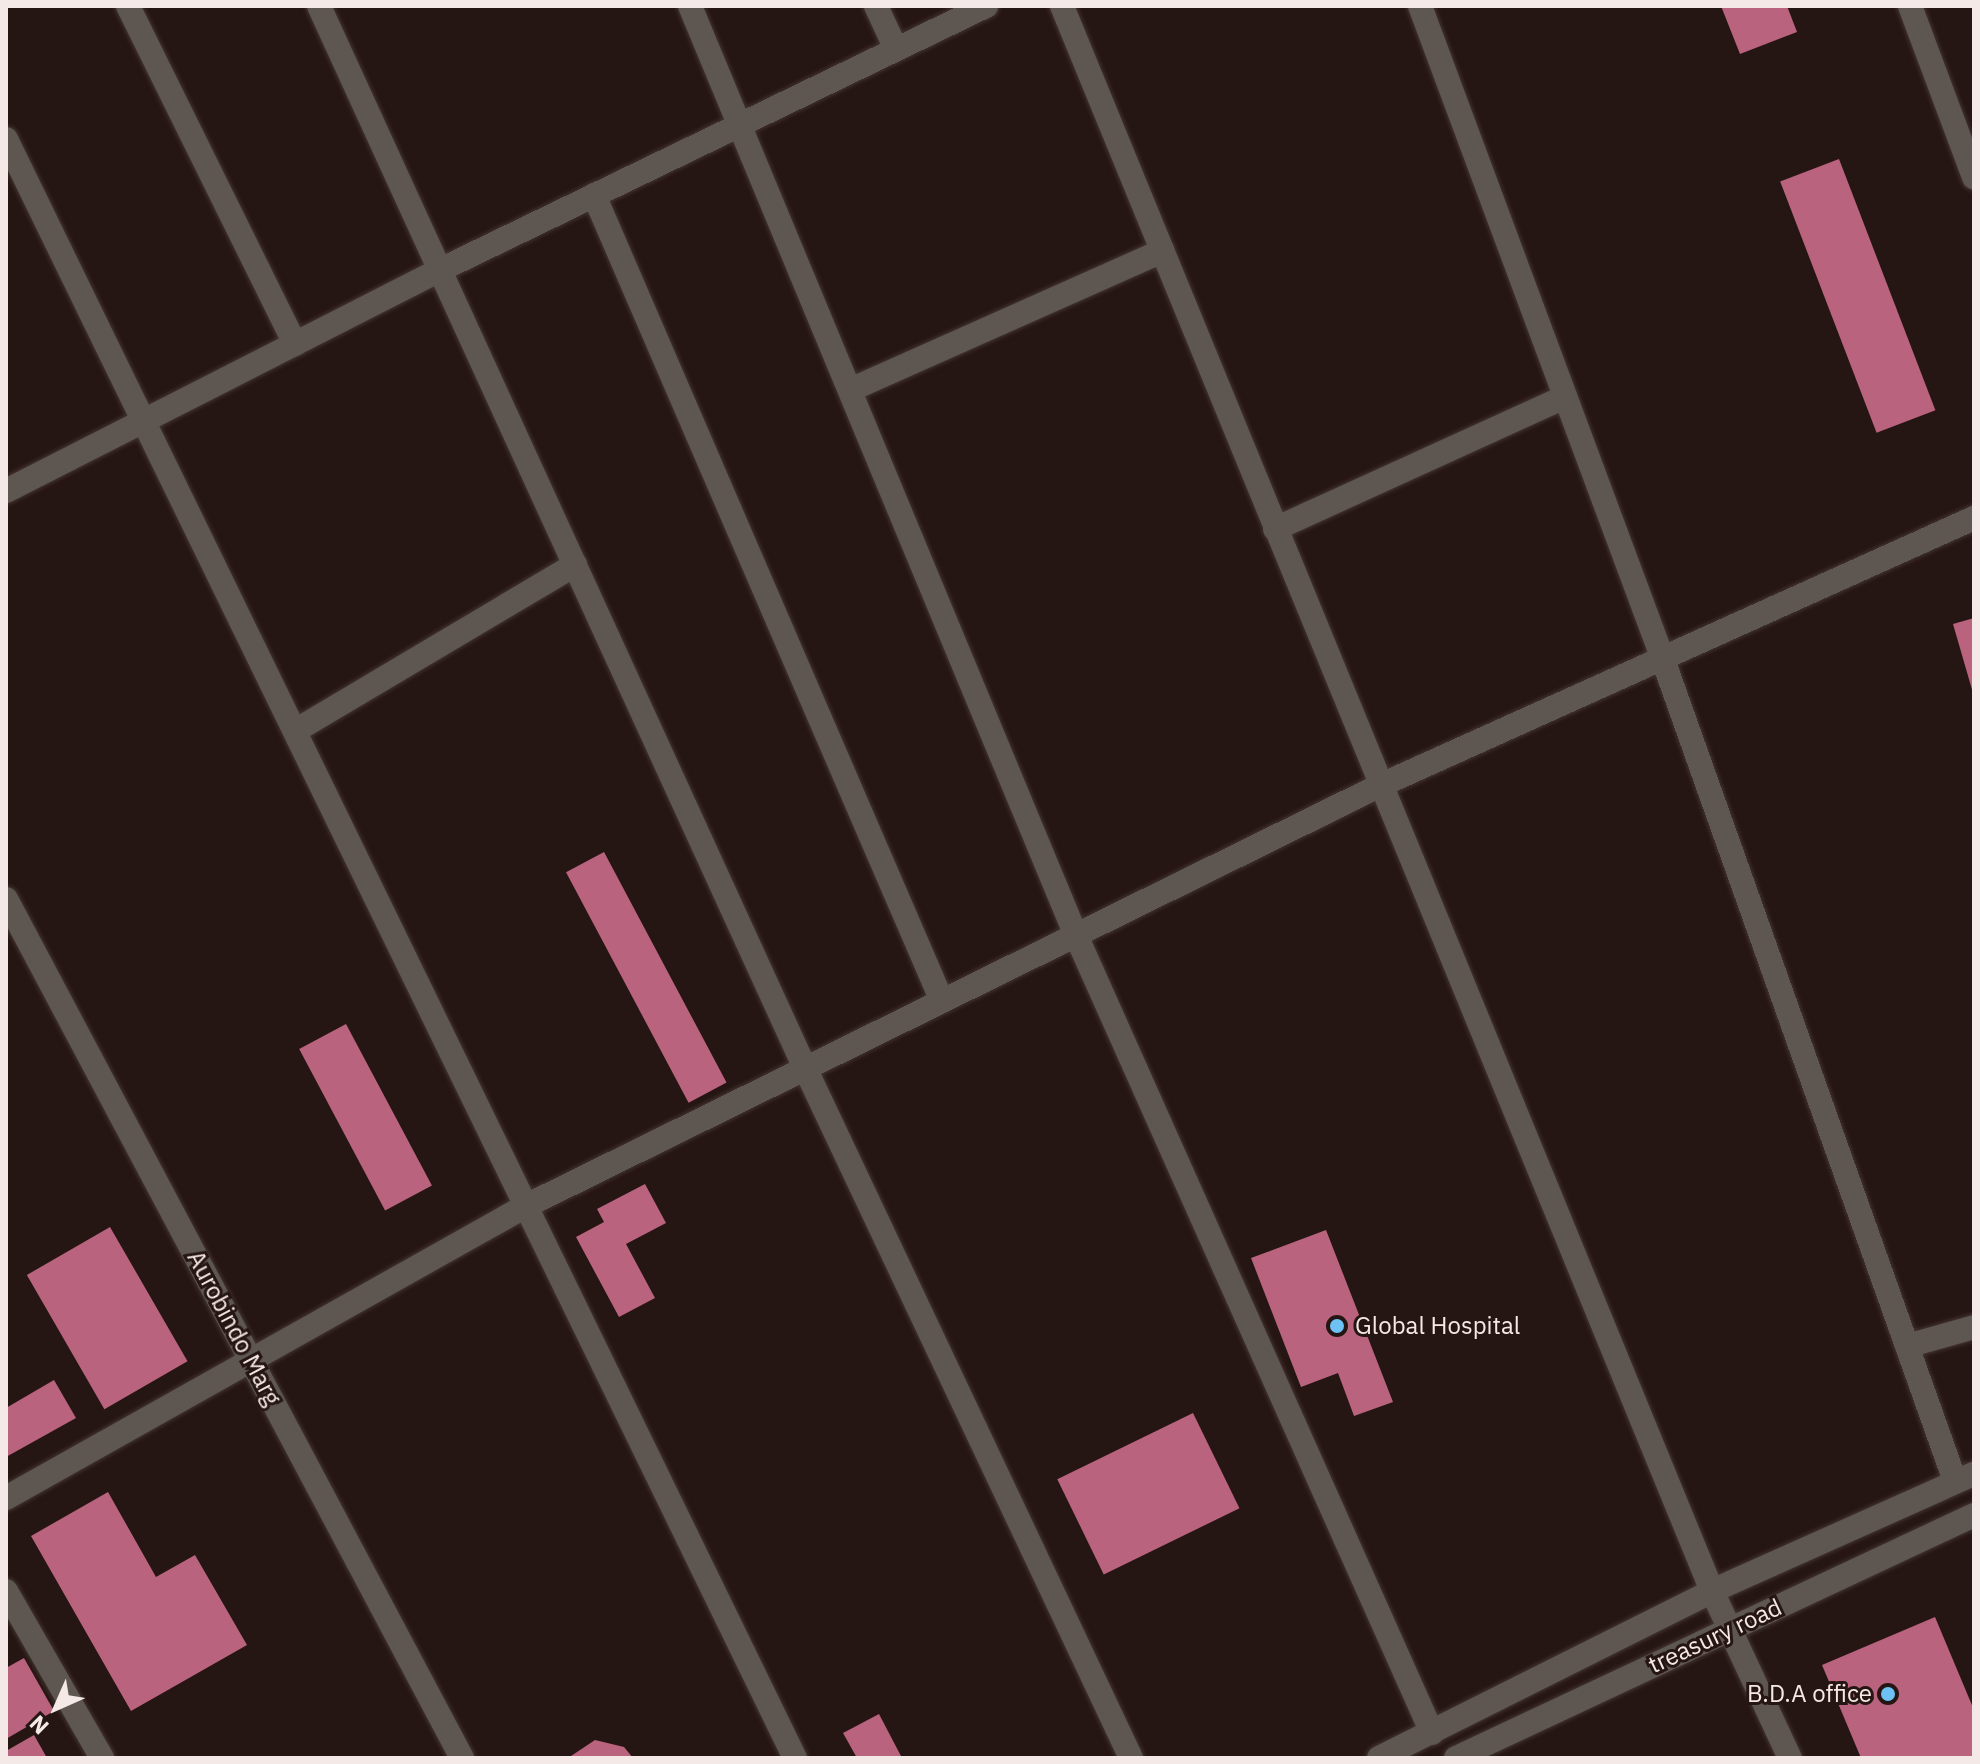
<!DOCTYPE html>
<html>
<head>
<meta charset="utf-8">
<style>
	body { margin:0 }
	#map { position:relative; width:1980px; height:1764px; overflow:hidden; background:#261613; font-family:"IBM Plex Sans",sans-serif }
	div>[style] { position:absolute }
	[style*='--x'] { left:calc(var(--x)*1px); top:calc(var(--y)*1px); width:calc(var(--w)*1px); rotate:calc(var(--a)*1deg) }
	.building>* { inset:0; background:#ba637f; transform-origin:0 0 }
	.roads { filter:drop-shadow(0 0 2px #433431) drop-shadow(0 0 2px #433431) }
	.minor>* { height:24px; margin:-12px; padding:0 12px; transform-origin:12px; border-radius:12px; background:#5d5651 }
	.dots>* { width:22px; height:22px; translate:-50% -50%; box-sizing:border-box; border:4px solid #261613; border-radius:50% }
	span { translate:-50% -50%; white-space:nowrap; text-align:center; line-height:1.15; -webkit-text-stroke:6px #261613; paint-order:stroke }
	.poi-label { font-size:24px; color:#f5e9e7 }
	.left { translate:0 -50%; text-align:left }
	.right { translate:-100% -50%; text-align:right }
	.street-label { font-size:24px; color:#f5e9e7 }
	.frame { position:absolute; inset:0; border:8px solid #f5e9e7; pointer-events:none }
	.north { position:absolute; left:16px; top:1668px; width:80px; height:80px; -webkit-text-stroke:6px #261613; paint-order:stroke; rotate:225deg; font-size:22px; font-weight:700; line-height:32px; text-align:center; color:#f5e9e7 }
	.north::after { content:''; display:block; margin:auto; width:28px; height:36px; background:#f5e9e7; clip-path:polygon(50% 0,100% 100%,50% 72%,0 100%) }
</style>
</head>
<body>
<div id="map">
	<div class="building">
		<div style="clip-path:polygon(1721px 6px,1787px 6px,1797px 32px,1740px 54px)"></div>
		<div style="left:1839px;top:159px;width:269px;height:63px;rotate:69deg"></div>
		<div style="clip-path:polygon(1974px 618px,1974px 693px,1973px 693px,1953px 624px)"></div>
		<div style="left:604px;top:852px;width:261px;height:43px;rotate:62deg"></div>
		<div style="left:346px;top:1024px;width:183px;height:53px;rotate:62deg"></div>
		<div style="clip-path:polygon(645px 1184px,666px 1223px,626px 1244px,655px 1298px,619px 1317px,576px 1237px,604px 1222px,597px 1209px)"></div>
		<div style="left:110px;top:1227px;width:155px;height:96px;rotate:60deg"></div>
		<div style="clip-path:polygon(1326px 1230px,1393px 1402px,1354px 1416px,1338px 1373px,1301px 1387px,1251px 1258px)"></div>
		<div style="clip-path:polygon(54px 1380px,76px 1418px,6px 1457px,6px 1408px)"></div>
		<div style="left:1193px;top:1413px;width:106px;height:151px;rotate:64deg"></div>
		<div style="clip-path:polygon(108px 1492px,156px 1577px,195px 1555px,247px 1645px,131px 1711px,31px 1536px)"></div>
		<div style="clip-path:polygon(1935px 1617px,1974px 1710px,1974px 1758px,1861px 1758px,1822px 1665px)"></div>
		<div style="clip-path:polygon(24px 1658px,54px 1711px,6px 1739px,6px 1668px)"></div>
		<div style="clip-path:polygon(879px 1714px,902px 1758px,857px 1758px,843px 1733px)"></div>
		<div style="clip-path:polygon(34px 1735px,47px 1758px,6px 1758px,6px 1751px)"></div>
		<div style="clip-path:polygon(595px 1740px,624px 1747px,633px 1758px,568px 1758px)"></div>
	</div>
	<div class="roads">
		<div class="minor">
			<div style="--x:128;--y:6;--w:377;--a:63.7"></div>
			<div style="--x:319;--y:6;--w:1170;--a:65.41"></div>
			<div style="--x:806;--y:1070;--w:761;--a:64.71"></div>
			<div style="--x:690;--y:6;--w:1004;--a:67.45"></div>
			<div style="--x:1075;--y:933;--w:876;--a:65.95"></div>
			<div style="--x:876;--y:6;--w:47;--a:65.1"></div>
			<div style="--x:1062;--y:6;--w:1713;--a:67.7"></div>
			<div style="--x:1712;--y:1591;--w:184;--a:65"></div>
			<div style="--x:1420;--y:6;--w:691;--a:69.6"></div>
			<div style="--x:1661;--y:654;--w:878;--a:70.43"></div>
			<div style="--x:1910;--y:6;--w:183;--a:69.5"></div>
			<div style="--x:6;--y:139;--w:1801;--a:64.02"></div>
			<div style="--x:594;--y:195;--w:878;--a:66.65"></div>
			<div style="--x:850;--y:390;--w:342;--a:-24"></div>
			<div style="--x:6;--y:491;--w:485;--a:-27"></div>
			<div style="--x:438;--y:271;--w:609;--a:-25.81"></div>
			<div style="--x:1275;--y:529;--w:319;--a:-24.5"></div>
			<div style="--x:295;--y:731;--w:326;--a:-30.7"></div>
			<div style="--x:6;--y:899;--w:973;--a:62.04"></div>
			<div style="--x:1907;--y:1346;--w:70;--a:-15.8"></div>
			<div style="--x:6;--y:1498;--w:594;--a:-29.33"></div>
			<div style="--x:524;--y:1207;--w:953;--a:-26.22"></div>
			<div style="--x:1379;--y:786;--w:653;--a:-24.25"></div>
			<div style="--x:6;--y:1591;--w:193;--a:60.1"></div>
			<div style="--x:1379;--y:1758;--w:373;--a:-26.6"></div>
			<div style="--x:1712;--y:1591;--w:287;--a:-24.1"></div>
			<div style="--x:1456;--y:1758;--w:572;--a:-25.13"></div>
		</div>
	</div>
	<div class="dots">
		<div style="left:1337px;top:1326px;background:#6dc2f3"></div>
		<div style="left:1888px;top:1694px;background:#6dc2f3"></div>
	</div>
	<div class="poi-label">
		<span class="left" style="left:1355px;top:1326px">Global Hospital</span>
		<span class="right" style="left:1872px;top:1694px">B.D.A office</span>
	</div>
	<div class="street-label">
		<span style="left:234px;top:1328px;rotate:62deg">Aurobindo Marg</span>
		<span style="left:1715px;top:1636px;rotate:-25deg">treasury road</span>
	</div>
	<div class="frame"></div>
	<div class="north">N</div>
</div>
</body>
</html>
